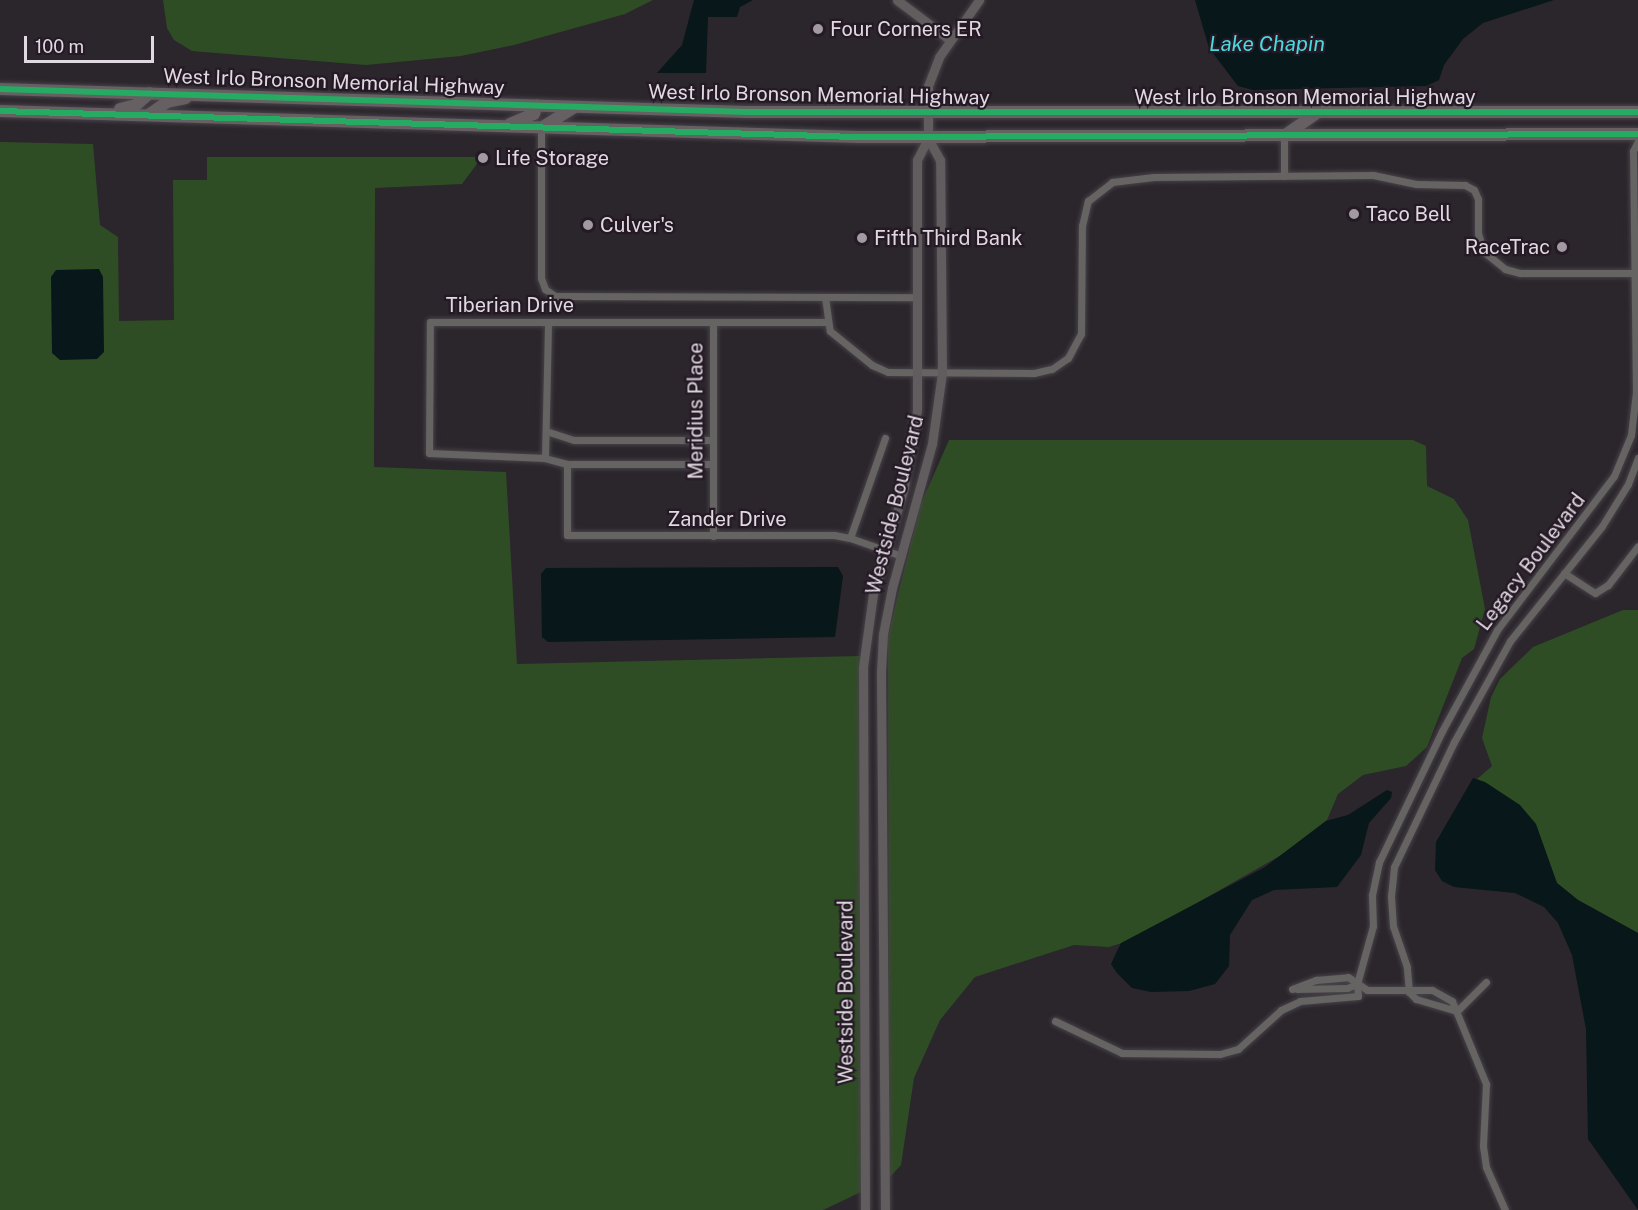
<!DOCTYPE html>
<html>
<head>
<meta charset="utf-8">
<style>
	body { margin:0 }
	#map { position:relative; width:1638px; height:1210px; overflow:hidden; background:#2b252c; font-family:"Public Sans",sans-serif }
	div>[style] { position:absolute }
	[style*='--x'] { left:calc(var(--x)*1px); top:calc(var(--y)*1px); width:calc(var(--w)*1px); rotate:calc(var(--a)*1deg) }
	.green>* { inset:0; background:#2f4d24 }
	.water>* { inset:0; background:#081719 }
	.roads { filter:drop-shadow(0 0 2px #474348) drop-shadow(0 0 2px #474348) }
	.street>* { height:7px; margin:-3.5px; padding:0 3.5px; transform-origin:3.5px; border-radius:3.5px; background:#666363 }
	.secondary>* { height:9px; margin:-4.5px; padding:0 4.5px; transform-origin:4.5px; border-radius:4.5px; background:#615c5e }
	.highway>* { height:12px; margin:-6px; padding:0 6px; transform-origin:6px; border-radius:6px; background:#666062 }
	.cycleway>* { height:6px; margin:-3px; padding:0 3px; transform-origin:3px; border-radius:3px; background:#26ab63 }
	.dots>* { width:16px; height:16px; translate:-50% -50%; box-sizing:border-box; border:3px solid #241925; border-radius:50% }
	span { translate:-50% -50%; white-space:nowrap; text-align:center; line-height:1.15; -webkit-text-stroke:4.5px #241925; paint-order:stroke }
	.poi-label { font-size:20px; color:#e0d9e1 }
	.left { translate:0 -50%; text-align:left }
	.right { translate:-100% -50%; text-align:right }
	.street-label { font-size:20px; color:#e0d9e1 }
	.water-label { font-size:21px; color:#4ad9df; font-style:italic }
	.scale { position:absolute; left:24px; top:36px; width:130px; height:27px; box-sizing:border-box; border:3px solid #e0d9e1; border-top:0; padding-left:8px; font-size:18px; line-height:21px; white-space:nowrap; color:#e0d9e1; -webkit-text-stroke:4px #241925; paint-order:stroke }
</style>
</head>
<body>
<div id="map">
	<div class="green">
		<div style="clip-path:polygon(163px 0,653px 0,625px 14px,514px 45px,461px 56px,366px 65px,192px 51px,174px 40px,167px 28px)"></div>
		<div style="clip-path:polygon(0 142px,93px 144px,100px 225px,118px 237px,119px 321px,174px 320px,173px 180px,207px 180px,207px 157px,482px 157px,462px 184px,375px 188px,374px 467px,506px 472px,517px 664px,860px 656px,861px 1192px,823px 1210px,0 1210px)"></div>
		<div style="clip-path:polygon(949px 440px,1413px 440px,1426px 446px,1427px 486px,1454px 499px,1468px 520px,1485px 609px,1474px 649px,1462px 658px,1427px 747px,1406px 766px,1363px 775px,1338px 794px,1327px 820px,1283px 854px,1132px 940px,1109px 947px,1074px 945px,975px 977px,940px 1020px,914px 1078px,901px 1165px,889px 1178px,888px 635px,920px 506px)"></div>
		<div style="clip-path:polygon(1623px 610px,1638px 610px,1638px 933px,1578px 900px,1557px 883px,1519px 805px,1477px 779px,1492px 766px,1482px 738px,1491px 697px,1500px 679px,1533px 647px)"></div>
	</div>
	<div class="water">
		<div style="clip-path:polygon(694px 0,753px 0,740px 7px,737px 17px,708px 17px,706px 73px,657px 73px,682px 45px)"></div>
		<div style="clip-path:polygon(1195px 0,1554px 0,1483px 23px,1463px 39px,1444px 65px,1439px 80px,1426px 86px,1253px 90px,1238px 86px,1209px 48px)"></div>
		<div style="clip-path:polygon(99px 269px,103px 277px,104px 352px,97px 359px,60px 360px,52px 353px,51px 277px,56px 270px)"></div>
		<div style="clip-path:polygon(838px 567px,843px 576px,835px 637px,548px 642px,542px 637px,541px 574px,546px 568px)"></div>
		<div style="clip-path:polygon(1473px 778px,1485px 782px,1520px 805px,1536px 824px,1557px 883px,1578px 900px,1638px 933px,1638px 1210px,1588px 1139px,1586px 1029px,1572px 955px,1558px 923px,1544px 907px,1515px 893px,1454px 887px,1442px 881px,1435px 870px,1436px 842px)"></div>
		<div style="clip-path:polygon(1387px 790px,1392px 792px,1391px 798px,1369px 823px,1361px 855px,1337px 887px,1274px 890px,1252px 900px,1230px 935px,1229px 966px,1215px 984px,1189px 991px,1151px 992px,1132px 988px,1117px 973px,1111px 964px,1121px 943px,1265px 867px,1326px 821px,1348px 815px)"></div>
	</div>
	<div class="roads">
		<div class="street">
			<div style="--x:541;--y:128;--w:150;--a:90"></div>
			<div style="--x:541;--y:278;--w:12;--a:70"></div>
			<div style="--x:545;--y:289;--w:12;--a:35"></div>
			<div style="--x:555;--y:296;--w:363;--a:0.2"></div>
			<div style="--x:1284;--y:136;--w:40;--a:90"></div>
			<div style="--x:825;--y:297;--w:34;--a:82"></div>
			<div style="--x:830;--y:331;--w:54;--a:39"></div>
			<div style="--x:872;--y:365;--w:17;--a:24"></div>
			<div style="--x:888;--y:372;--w:146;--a:0.4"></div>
			<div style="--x:1034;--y:373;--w:18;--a:-13"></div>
			<div style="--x:1052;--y:369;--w:19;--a:-35"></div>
			<div style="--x:1068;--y:358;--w:27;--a:-62"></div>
			<div style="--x:1081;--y:334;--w:108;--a:-89.5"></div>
			<div style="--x:1082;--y:226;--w:26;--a:-77"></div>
			<div style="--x:1088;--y:201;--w:31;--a:-38"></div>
			<div style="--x:1112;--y:182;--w:42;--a:-6.8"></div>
			<div style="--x:1154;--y:177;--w:219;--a:-0.5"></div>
			<div style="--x:1373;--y:175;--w:44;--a:11.8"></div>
			<div style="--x:1416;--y:184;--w:49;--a:1.2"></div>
			<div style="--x:1465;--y:185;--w:10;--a:29"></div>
			<div style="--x:1474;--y:190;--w:10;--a:66"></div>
			<div style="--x:1478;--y:199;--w:34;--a:90"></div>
			<div style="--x:1478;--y:233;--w:19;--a:74"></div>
			<div style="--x:1483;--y:251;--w:28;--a:39"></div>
			<div style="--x:1505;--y:269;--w:16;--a:15"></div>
			<div style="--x:1520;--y:273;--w:118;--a:0"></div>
			<div style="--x:546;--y:431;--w:29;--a:18"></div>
			<div style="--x:574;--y:440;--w:138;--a:0"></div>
			<div style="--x:545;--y:458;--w:136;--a:-88.7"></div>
			<div style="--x:567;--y:464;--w:71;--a:90"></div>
			<div style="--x:567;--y:535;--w:267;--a:0"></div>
			<div style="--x:834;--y:535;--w:16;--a:11"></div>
			<div style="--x:850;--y:538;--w:106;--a:-70.7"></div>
			<div style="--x:712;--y:464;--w:145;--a:180"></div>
			<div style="--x:567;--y:464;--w:23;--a:-165"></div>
			<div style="--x:545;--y:458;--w:116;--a:-177.5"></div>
			<div style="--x:429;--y:453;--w:131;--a:-89.6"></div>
			<div style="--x:430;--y:322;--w:396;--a:0"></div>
			<div style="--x:713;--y:536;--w:214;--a:-90"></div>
			<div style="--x:850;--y:538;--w:55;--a:19.1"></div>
			<div style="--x:1564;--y:573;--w:37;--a:33"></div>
			<div style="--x:1595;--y:593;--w:15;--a:-32"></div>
			<div style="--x:1608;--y:585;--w:49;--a:-52.4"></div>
			<div style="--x:1292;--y:989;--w:26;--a:-21"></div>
			<div style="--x:1316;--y:980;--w:32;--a:-5"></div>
			<div style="--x:1348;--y:977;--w:23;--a:34"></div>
			<div style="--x:1367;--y:990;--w:65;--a:0"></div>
			<div style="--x:1432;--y:990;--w:23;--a:29"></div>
			<div style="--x:1452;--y:1001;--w:90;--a:67.7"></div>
			<div style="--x:1486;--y:1084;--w:62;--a:92.8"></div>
			<div style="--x:1483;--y:1146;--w:21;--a:82"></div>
			<div style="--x:1486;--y:1167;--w:47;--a:66.2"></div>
			<div style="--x:1297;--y:989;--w:50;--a:-1.1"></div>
			<div style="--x:1347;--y:988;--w:11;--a:-22"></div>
			<div style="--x:1409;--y:992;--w:25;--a:-95"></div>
			<div style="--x:1407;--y:967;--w:43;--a:-108.9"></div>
			<div style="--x:1393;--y:926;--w:30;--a:-94"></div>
			<div style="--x:1391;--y:896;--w:29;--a:-84"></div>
			<div style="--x:1394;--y:867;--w:139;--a:-64.4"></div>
			<div style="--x:1454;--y:742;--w:115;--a:-61"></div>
			<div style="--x:1510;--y:641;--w:147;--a:-51.3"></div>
			<div style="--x:1602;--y:526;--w:49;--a:-58.2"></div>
			<div style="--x:1628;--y:484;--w:28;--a:-69"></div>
			<div style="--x:1409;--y:992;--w:10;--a:45"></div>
			<div style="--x:1416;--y:999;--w:43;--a:16.3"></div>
			<div style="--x:1457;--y:1011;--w:41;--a:-45"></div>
			<div style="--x:1055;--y:1021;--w:74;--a:25.5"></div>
			<div style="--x:1122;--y:1053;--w:98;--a:0.6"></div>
			<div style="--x:1220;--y:1054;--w:19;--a:-16"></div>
			<div style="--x:1238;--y:1049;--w:58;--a:-42.2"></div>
			<div style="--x:1281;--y:1010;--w:21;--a:-25"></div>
			<div style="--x:1300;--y:1001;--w:58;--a:-4.9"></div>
			<div style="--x:1358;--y:996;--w:12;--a:-95"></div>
			<div style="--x:1357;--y:984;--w:60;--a:-74.6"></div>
			<div style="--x:1373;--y:926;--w:31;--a:-92"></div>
			<div style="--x:1372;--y:895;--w:34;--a:-78"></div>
			<div style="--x:1379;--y:862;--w:145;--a:-64.3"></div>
			<div style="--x:1442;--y:731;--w:115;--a:-61.4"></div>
			<div style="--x:1497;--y:630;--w:193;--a:-52.8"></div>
			<div style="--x:1614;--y:476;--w:44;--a:-67.5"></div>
			<div style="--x:1631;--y:435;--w:43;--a:-83.4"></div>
			<div style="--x:1636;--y:392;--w:241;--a:-90.7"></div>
			<div style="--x:1633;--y:151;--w:11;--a:-63"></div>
		</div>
		<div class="secondary">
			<div style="--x:897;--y:0;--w:66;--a:37"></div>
			<div style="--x:865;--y:1210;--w:543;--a:-90.21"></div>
			<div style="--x:863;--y:667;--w:74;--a:-82.2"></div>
			<div style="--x:873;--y:594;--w:111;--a:-73.8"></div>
			<div style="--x:904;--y:487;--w:78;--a:-80.4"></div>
			<div style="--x:917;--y:410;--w:250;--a:-90"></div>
			<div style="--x:917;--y:160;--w:25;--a:-63"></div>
			<div style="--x:928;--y:138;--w:52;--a:-90"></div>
			<div style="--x:928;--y:86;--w:31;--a:-69"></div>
			<div style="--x:939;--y:57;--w:70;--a:-54.9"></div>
			<div style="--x:885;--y:1210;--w:538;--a:-90.43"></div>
			<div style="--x:881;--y:672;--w:38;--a:-87"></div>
			<div style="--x:883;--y:634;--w:47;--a:-78.9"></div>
			<div style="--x:892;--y:588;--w:149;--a:-74.5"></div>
			<div style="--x:932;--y:444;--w:72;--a:-82"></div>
			<div style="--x:942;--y:373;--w:213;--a:-90.5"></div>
			<div style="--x:940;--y:160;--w:25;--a:-119"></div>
		</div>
		<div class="highway">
			<div style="--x:0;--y:89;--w:747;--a:1.76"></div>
			<div style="--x:747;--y:112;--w:891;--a:0"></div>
			<div style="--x:120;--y:109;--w:16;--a:-14"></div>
			<div style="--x:136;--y:105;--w:18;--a:-41"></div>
			<div style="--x:0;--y:111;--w:858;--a:1.74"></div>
			<div style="--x:858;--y:137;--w:780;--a:-0.22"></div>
			<div style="--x:150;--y:114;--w:21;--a:-35"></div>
			<div style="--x:167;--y:102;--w:19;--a:-12"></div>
			<div style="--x:510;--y:124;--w:26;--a:-23"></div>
			<div style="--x:534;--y:114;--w:9;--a:-72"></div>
			<div style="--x:541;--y:128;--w:39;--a:-32"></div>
			<div style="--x:1284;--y:136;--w:39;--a:-35"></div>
		</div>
	</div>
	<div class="cycleway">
		<div style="--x:0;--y:89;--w:747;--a:1.76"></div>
		<div style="--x:747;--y:112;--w:891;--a:0"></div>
		<div style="--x:0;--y:111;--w:858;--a:1.74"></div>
		<div style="--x:858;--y:137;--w:780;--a:-0.22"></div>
	</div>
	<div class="dots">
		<div style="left:818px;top:29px;background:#a19aa2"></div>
		<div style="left:483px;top:158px;background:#a19aa2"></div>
		<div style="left:1354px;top:214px;background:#a19aa2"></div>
		<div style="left:588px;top:225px;background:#a19aa2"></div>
		<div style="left:862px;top:238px;background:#a19aa2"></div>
		<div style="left:1562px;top:247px;background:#a19aa2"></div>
	</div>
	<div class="poi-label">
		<span class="left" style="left:830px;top:29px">Four Corners ER</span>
		<span class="left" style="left:495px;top:158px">Life Storage</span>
		<span class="left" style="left:1366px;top:214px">Taco Bell</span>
		<span class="left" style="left:600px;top:225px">Culver's</span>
		<span class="left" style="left:874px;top:238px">Fifth Third Bank</span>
		<span class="right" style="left:1550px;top:247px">RaceTrac</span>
	</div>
	<div class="street-label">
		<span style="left:334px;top:82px;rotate:2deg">West Irlo Bronson Memorial Highway</span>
		<span style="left:819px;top:95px;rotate:1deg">West Irlo Bronson Memorial Highway</span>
		<span style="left:1305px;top:97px">West Irlo Bronson Memorial Highway</span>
		<span style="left:510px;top:305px">Tiberian Drive</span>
		<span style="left:696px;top:411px;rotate:-90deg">Meridius Place</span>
		<span style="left:895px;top:505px;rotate:-76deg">Westside Boulevard</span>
		<span style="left:727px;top:519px">Zander Drive</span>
		<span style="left:1531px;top:562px;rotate:-53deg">Legacy Boulevard</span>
		<span style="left:846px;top:992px;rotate:-90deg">Westside Boulevard</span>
	</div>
	<div class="water-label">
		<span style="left:1267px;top:44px">Lake Chapin</span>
	</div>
	<div class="scale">100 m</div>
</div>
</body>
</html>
